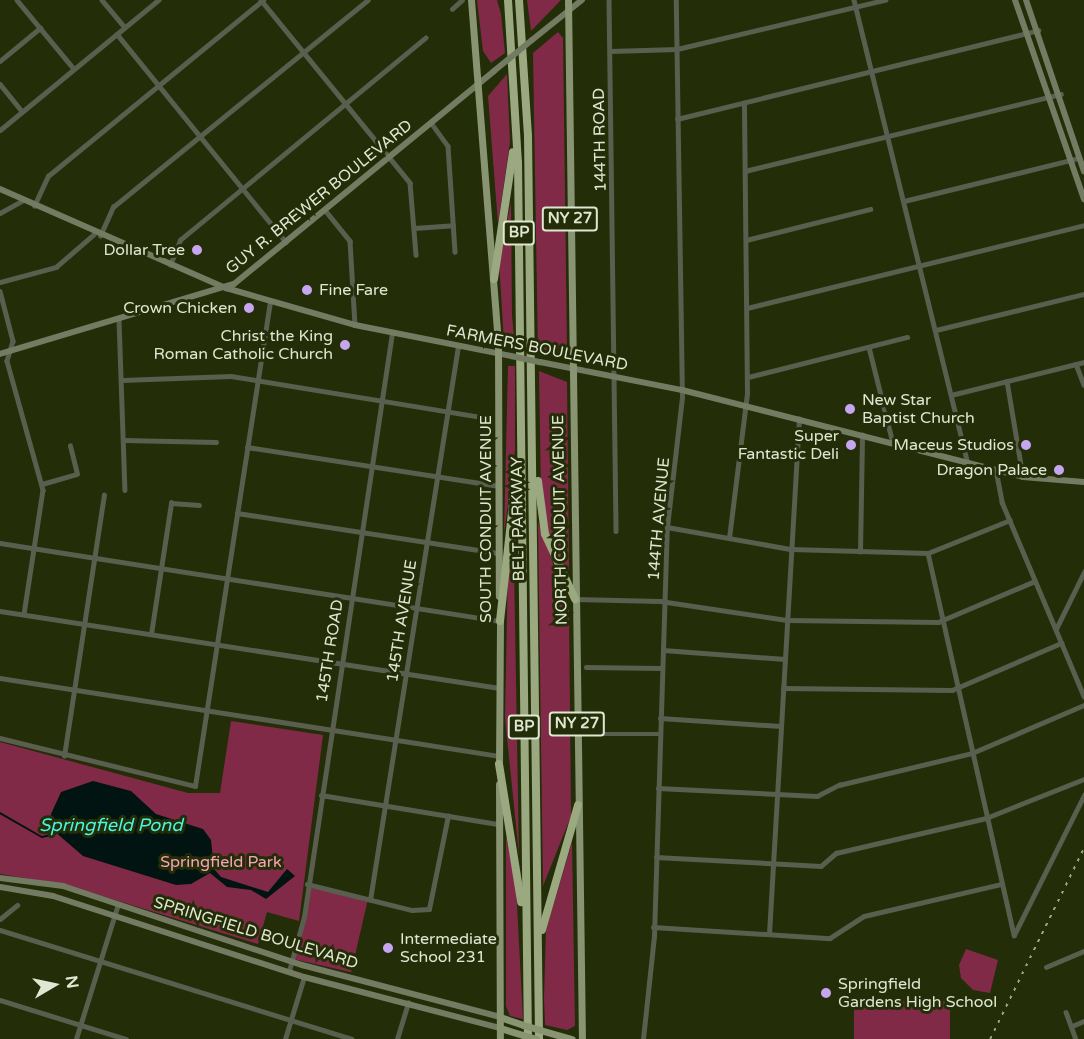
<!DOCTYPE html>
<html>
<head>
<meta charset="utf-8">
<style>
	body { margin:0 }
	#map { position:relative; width:1084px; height:1039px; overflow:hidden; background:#232d08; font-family:"Varela Round",sans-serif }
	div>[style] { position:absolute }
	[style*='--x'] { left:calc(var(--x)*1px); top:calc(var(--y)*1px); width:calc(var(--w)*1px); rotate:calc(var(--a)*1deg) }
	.green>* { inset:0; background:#812a47; transform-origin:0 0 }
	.water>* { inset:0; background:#011411 }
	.stream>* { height:1.5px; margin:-0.75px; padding:0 0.75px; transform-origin:0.75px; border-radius:0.75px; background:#011411 }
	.street>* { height:4.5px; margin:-2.25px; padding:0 2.25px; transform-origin:2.25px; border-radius:2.25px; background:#595e4e }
	.secondary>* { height:6px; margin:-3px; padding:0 3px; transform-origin:3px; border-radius:3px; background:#737c62 }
	.primary>* { height:7px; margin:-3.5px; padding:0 3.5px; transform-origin:3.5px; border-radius:3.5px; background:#889472 }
	.highway>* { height:8px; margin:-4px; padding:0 4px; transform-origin:4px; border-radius:4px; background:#9aa980 }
	.rail>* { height:1.5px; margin-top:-0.75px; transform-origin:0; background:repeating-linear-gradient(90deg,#9ca58a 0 3px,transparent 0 9px) }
	.secondary-bridge>* { height:6px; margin:-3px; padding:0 3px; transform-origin:3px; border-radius:3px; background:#737c62 }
	.primary-bridge>* { height:7px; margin:-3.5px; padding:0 3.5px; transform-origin:3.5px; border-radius:3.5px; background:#889472 }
	.dots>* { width:16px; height:16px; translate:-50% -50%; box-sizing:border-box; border:3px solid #232d08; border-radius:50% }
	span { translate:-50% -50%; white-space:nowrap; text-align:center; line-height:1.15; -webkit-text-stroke:6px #232d08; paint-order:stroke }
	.shield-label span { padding:2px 4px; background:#232d08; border:2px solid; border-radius:4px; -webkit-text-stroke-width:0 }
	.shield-label { font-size:15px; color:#dfe7d2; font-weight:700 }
	.street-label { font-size:16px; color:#dfe7d2 }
	.poi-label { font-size:16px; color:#dfe7d2 }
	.right { translate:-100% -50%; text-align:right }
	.left { translate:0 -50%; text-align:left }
	.park-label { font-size:16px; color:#f9a3b9 }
	.water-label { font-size:18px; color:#47f5e1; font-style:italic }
	.north { position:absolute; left:24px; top:955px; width:60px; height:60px; -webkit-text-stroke:4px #232d08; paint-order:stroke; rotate:81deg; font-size:16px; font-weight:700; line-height:24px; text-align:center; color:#dfe7d2 }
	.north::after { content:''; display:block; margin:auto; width:21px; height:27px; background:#dfe7d2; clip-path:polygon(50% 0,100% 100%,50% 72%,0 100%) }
</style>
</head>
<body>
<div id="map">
	<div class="green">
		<div style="clip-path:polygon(477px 0,497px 0,501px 14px,505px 53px,491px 63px,483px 51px)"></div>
		<div style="clip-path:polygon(527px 0,561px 0,531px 31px)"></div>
		<div style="clip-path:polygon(558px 32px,563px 38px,567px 348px,557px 357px,538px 354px,533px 53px)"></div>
		<div style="clip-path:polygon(507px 74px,510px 142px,498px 224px,488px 96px)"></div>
		<div style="clip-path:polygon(511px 202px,512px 315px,515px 349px,504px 342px,499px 262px)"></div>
		<div style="clip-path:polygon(508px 366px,515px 366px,515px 450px,504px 534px)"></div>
		<div style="clip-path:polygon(539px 371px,567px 382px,569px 570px,564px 571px,550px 540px,541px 495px)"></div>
		<div style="clip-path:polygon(517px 520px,514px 563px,519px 855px,505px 718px,508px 565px)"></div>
		<div style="clip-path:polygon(538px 522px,569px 608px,571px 816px,543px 886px)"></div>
		<div style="clip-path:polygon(231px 721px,323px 735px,299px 921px,267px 912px,258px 944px,67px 885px,0 874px,0 742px,188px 793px,220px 793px)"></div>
		<div style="clip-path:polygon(506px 836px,516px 886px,523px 1019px,510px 1016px,506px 1006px)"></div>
		<div style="clip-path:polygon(572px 842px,575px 1026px,567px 1030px,545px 1025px,544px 998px,546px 930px)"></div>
		<div style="left:311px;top:888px;width:58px;height:73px;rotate:13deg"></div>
		<div style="clip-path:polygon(966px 949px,998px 960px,990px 993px,973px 990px,961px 978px,959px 965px)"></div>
		<div style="left:950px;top:1001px;width:38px;height:96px;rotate:90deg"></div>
	</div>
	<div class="water">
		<div style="clip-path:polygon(93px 781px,131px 791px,156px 814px,203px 829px,211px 840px,214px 869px,221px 877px,268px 892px,287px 869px,295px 876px,266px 899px,251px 890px,227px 887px,210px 873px,191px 884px,176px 885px,83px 856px,54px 831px,51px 814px,61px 792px)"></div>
	</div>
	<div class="stream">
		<div style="--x:0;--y:813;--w:48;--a:29.7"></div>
		<div style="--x:42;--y:837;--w:13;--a:-13"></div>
	</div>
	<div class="street">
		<div style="--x:17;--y:0;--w:89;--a:50.4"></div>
		<div style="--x:102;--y:0;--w:35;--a:50"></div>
		<div style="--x:261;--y:0;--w:236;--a:50.8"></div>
		<div style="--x:410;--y:183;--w:72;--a:85.2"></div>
		<div style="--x:609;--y:0;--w:531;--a:89.24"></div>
		<div style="--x:854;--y:0;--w:477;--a:76.2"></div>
		<div style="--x:452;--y:9;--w:13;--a:-42"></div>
		<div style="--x:117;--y:34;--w:268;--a:50.9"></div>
		<div style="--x:610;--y:51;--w:67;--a:-1.7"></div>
		<div style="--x:677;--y:49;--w:214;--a:-13.3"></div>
		<div style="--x:0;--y:61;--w:52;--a:-39.5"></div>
		<div style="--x:0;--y:84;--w:35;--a:51"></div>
		<div style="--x:677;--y:119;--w:372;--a:-13.8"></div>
		<div style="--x:432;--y:124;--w:27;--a:54"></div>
		<div style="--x:448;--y:146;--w:106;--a:86.2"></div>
		<div style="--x:0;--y:130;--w:205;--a:-39.4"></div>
		<div style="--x:745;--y:171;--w:325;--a:-13.7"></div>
		<div style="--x:904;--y:201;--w:180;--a:-13.8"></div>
		<div style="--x:34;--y:206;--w:33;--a:-65"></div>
		<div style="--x:48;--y:176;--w:278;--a:-39.3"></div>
		<div style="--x:325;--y:210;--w:40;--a:51"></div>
		<div style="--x:350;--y:241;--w:84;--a:86.6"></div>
		<div style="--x:0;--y:213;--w:26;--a:-29"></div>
		<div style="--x:414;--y:228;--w:39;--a:-4"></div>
		<div style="--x:100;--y:236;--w:32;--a:-66"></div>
		<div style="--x:113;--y:207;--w:328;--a:-39.1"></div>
		<div style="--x:746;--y:240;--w:128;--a:-14"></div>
		<div style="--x:170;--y:265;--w:27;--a:-68"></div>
		<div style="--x:180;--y:240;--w:318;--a:-39.5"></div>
		<div style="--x:0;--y:282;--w:58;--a:-15"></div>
		<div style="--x:56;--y:267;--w:50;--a:-41"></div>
		<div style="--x:0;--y:291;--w:52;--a:75.4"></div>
		<div style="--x:13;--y:341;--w:21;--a:107"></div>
		<div style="--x:7;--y:361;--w:134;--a:74.4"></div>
		<div style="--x:43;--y:490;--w:125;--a:98.7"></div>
		<div style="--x:747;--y:308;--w:347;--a:-13.8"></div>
		<div style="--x:119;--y:320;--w:170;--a:88"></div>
		<div style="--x:936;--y:330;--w:152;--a:-13.7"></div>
		<div style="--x:869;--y:347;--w:99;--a:76"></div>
		<div style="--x:1076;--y:364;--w:22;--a:69"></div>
		<div style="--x:748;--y:377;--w:164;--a:-14.1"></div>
		<div style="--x:122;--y:380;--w:109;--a:-2.1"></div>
		<div style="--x:231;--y:376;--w:260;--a:9.3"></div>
		<div style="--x:1007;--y:381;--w:97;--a:80.5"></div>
		<div style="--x:951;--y:395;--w:137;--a:-13.9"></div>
		<div style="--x:123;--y:440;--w:93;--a:1.2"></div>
		<div style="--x:247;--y:447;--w:255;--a:8.8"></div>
		<div style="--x:996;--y:470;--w:33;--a:79"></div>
		<div style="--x:1002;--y:502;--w:211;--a:67.1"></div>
		<div style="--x:42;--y:484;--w:36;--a:-16"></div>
		<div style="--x:77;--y:474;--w:29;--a:-104"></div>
		<div style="--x:237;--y:513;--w:265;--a:8.7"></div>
		<div style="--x:667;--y:527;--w:126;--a:10.1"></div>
		<div style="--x:791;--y:549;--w:137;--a:1.7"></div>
		<div style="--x:928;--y:553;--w:88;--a:-21.9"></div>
		<div style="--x:729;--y:538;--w:145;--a:-82.9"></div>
		<div style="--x:747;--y:394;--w:291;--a:-90.6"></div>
		<div style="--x:0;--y:543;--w:506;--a:8.87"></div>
		<div style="--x:860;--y:552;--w:117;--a:-89"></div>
		<div style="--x:928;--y:553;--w:392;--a:77.3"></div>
		<div style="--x:575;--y:599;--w:85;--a:1.3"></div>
		<div style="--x:660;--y:601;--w:128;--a:8.5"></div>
		<div style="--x:787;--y:620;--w:151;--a:0.8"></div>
		<div style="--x:938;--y:622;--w:105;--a:-22.9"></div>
		<div style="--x:0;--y:611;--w:505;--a:8.77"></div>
		<div style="--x:1056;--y:629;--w:64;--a:-63.8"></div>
		<div style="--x:151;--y:634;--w:133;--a:-81.3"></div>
		<div style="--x:171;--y:503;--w:28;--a:4"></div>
		<div style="--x:663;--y:650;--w:122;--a:4.2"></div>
		<div style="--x:586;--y:667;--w:75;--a:0.8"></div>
		<div style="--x:0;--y:678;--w:506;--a:8.87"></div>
		<div style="--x:783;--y:688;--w:169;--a:0.7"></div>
		<div style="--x:952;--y:690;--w:119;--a:-23.3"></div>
		<div style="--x:660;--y:718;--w:121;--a:3.8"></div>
		<div style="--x:587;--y:734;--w:73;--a:0"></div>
		<div style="--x:0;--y:738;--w:201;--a:13.8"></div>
		<div style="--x:195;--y:786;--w:491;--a:-81.2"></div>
		<div style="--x:64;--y:756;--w:264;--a:-81.3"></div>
		<div style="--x:658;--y:788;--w:159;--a:2.9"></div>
		<div style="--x:817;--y:796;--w:25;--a:-27"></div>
		<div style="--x:839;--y:785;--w:137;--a:-13.5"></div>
		<div style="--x:972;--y:753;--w:122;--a:-23.2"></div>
		<div style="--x:321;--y:795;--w:180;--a:9.3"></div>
		<div style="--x:656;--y:857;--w:165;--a:3.1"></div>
		<div style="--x:821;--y:866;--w:20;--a:-41"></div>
		<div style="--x:836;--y:853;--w:154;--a:-13.1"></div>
		<div style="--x:986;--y:818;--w:105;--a:-21.7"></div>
		<div style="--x:307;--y:884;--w:108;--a:13.9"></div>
		<div style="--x:412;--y:910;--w:17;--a:-3"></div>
		<div style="--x:429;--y:909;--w:95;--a:-78.5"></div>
		<div style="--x:370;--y:900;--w:561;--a:-80.97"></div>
		<div style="--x:0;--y:919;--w:22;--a:-39"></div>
		<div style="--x:653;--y:927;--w:177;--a:3.6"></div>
		<div style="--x:830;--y:938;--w:40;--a:-32.9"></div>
		<div style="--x:864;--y:916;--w:141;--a:-13.1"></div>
		<div style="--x:0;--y:930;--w:368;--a:17.2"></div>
		<div style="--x:769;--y:934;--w:516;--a:-86.67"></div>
		<div style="--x:1014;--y:935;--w:157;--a:-63.4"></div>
		<div style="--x:1046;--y:967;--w:41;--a:-22.8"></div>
		<div style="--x:289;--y:971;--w:56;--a:-74.5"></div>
		<div style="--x:304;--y:917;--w:591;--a:-81.43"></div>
		<div style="--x:0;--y:1000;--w:132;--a:17.2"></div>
		<div style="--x:1066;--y:1012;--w:29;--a:70"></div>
		<div style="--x:1072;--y:1026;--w:13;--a:-23"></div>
		<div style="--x:76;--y:1039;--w:141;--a:-72.7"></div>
		<div style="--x:285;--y:1039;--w:65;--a:-73"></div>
		<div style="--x:397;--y:1039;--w:38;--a:-73"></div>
		<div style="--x:643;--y:1039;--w:104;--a:-83.9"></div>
		<div style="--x:654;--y:936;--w:409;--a:-88.2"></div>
		<div style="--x:667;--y:527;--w:130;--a:-83.4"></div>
		<div style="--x:682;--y:398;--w:398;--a:-90.9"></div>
	</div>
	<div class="secondary">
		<div style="--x:1015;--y:0;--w:211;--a:70.9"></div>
		<div style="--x:1026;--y:0;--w:181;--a:71.3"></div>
		<div style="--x:532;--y:40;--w:64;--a:-38.7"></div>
		<div style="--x:0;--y:189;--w:247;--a:23.7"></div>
		<div style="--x:226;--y:288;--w:134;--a:16"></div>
		<div style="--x:355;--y:325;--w:159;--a:11.2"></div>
		<div style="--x:0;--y:354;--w:244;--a:-16.7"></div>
		<div style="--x:234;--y:284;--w:336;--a:-39.3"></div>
		<div style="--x:540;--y:362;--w:145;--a:11.2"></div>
		<div style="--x:682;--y:390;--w:352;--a:14.3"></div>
		<div style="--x:1023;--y:477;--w:61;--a:4.7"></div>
		<div style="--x:0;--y:878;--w:64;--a:7.2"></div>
		<div style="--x:63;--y:886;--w:252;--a:18.3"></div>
		<div style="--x:302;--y:965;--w:205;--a:14.7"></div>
		<div style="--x:0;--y:887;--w:54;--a:9.6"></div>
		<div style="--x:53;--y:896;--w:264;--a:17.9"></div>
		<div style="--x:304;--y:977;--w:203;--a:14.6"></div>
	</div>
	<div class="primary">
		<div style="--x:471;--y:0;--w:345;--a:85.5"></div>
		<div style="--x:498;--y:344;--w:252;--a:89.8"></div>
		<div style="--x:568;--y:0;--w:1039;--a:89.23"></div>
		<div style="--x:499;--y:767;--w:151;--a:-89.6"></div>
		<div style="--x:499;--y:784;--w:255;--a:89.8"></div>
		<div style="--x:500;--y:1017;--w:24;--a:19"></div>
		<div style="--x:500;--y:1028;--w:24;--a:17"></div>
		<div style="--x:540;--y:1030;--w:33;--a:16"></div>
	</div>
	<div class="highway">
		<div style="--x:508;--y:0;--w:162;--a:86.5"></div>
		<div style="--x:518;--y:162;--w:877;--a:89.35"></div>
		<div style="--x:519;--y:0;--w:136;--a:86.2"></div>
		<div style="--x:528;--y:136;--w:903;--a:89.3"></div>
		<div style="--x:494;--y:279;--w:128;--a:-81.5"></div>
		<div style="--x:538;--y:481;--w:53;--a:82.5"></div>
		<div style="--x:545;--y:534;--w:72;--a:65.2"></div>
		<div style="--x:500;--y:621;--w:154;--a:-83.7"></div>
		<div style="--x:499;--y:764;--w:140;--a:80.9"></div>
		<div style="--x:542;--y:930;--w:130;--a:-73.9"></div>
	</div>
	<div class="rail">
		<div style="--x:990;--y:1039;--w:213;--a:-63.8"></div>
	</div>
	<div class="secondary-bridge">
		<div style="--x:494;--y:71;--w:49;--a:-39.2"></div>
		<div style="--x:511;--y:356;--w:30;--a:12"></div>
	</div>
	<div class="primary-bridge">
		<div style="--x:523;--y:1025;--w:18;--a:16"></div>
		<div style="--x:523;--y:1035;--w:14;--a:17"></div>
	</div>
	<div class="dots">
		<div style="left:197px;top:250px;background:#c6a6f0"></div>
		<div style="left:307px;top:290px;background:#c6a6f0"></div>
		<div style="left:249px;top:308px;background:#c6a6f0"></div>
		<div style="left:345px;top:345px;background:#c6a6f0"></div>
		<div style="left:850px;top:409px;background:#c6a6f0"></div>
		<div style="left:851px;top:445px;background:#c6a6f0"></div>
		<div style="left:1026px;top:445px;background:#c6a6f0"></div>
		<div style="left:1059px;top:470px;background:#c6a6f0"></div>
		<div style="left:388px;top:948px;background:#c6a6f0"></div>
		<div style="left:826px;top:993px;background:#c6a6f0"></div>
	</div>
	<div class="shield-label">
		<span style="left:570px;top:219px">NY 27</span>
		<span style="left:519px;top:233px">BP</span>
		<span style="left:577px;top:724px">NY 27</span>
		<span style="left:524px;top:727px">BP</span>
	</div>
	<div class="street-label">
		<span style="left:600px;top:140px;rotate:-91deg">144TH ROAD</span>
		<span style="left:319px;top:197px;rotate:-39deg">GUY R. BREWER BOULEVARD</span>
		<span style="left:537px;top:348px;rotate:11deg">FARMERS BOULEVARD</span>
		<span style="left:486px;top:519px;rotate:-90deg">SOUTH CONDUIT AVENUE</span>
		<span style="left:518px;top:519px;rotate:-91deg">BELT PARKWAY</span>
		<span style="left:659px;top:519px;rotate:-85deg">144TH AVENUE</span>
		<span style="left:560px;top:520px;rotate:-91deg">NORTH CONDUIT AVENUE</span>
		<span style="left:402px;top:621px;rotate:-81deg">145TH AVENUE</span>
		<span style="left:330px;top:651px;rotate:-81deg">145TH ROAD</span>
		<span style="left:256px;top:933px;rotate:17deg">SPRINGFIELD BOULEVARD</span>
	</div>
	<div class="poi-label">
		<span class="right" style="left:185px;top:250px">Dollar Tree</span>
		<span class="left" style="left:319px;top:290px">Fine Fare</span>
		<span class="right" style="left:237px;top:308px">Crown Chicken</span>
		<span class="right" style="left:333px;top:345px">Christ the King<br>Roman Catholic Church</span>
		<span class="left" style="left:862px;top:409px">New Star<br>Baptist Church</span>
		<span class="right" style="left:839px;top:445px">Super<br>Fantastic Deli</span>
		<span class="right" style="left:1014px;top:445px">Maceus Studios</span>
		<span class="right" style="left:1047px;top:470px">Dragon Palace</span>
		<span class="left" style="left:400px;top:948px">Intermediate<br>School 231</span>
		<span class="left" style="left:838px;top:993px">Springfield<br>Gardens High School</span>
	</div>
	<div class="park-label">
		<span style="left:221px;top:862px">Springfield Park</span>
	</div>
	<div class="water-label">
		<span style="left:111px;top:825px">Springfield Pond</span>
	</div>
	<div class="north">N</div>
</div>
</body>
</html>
